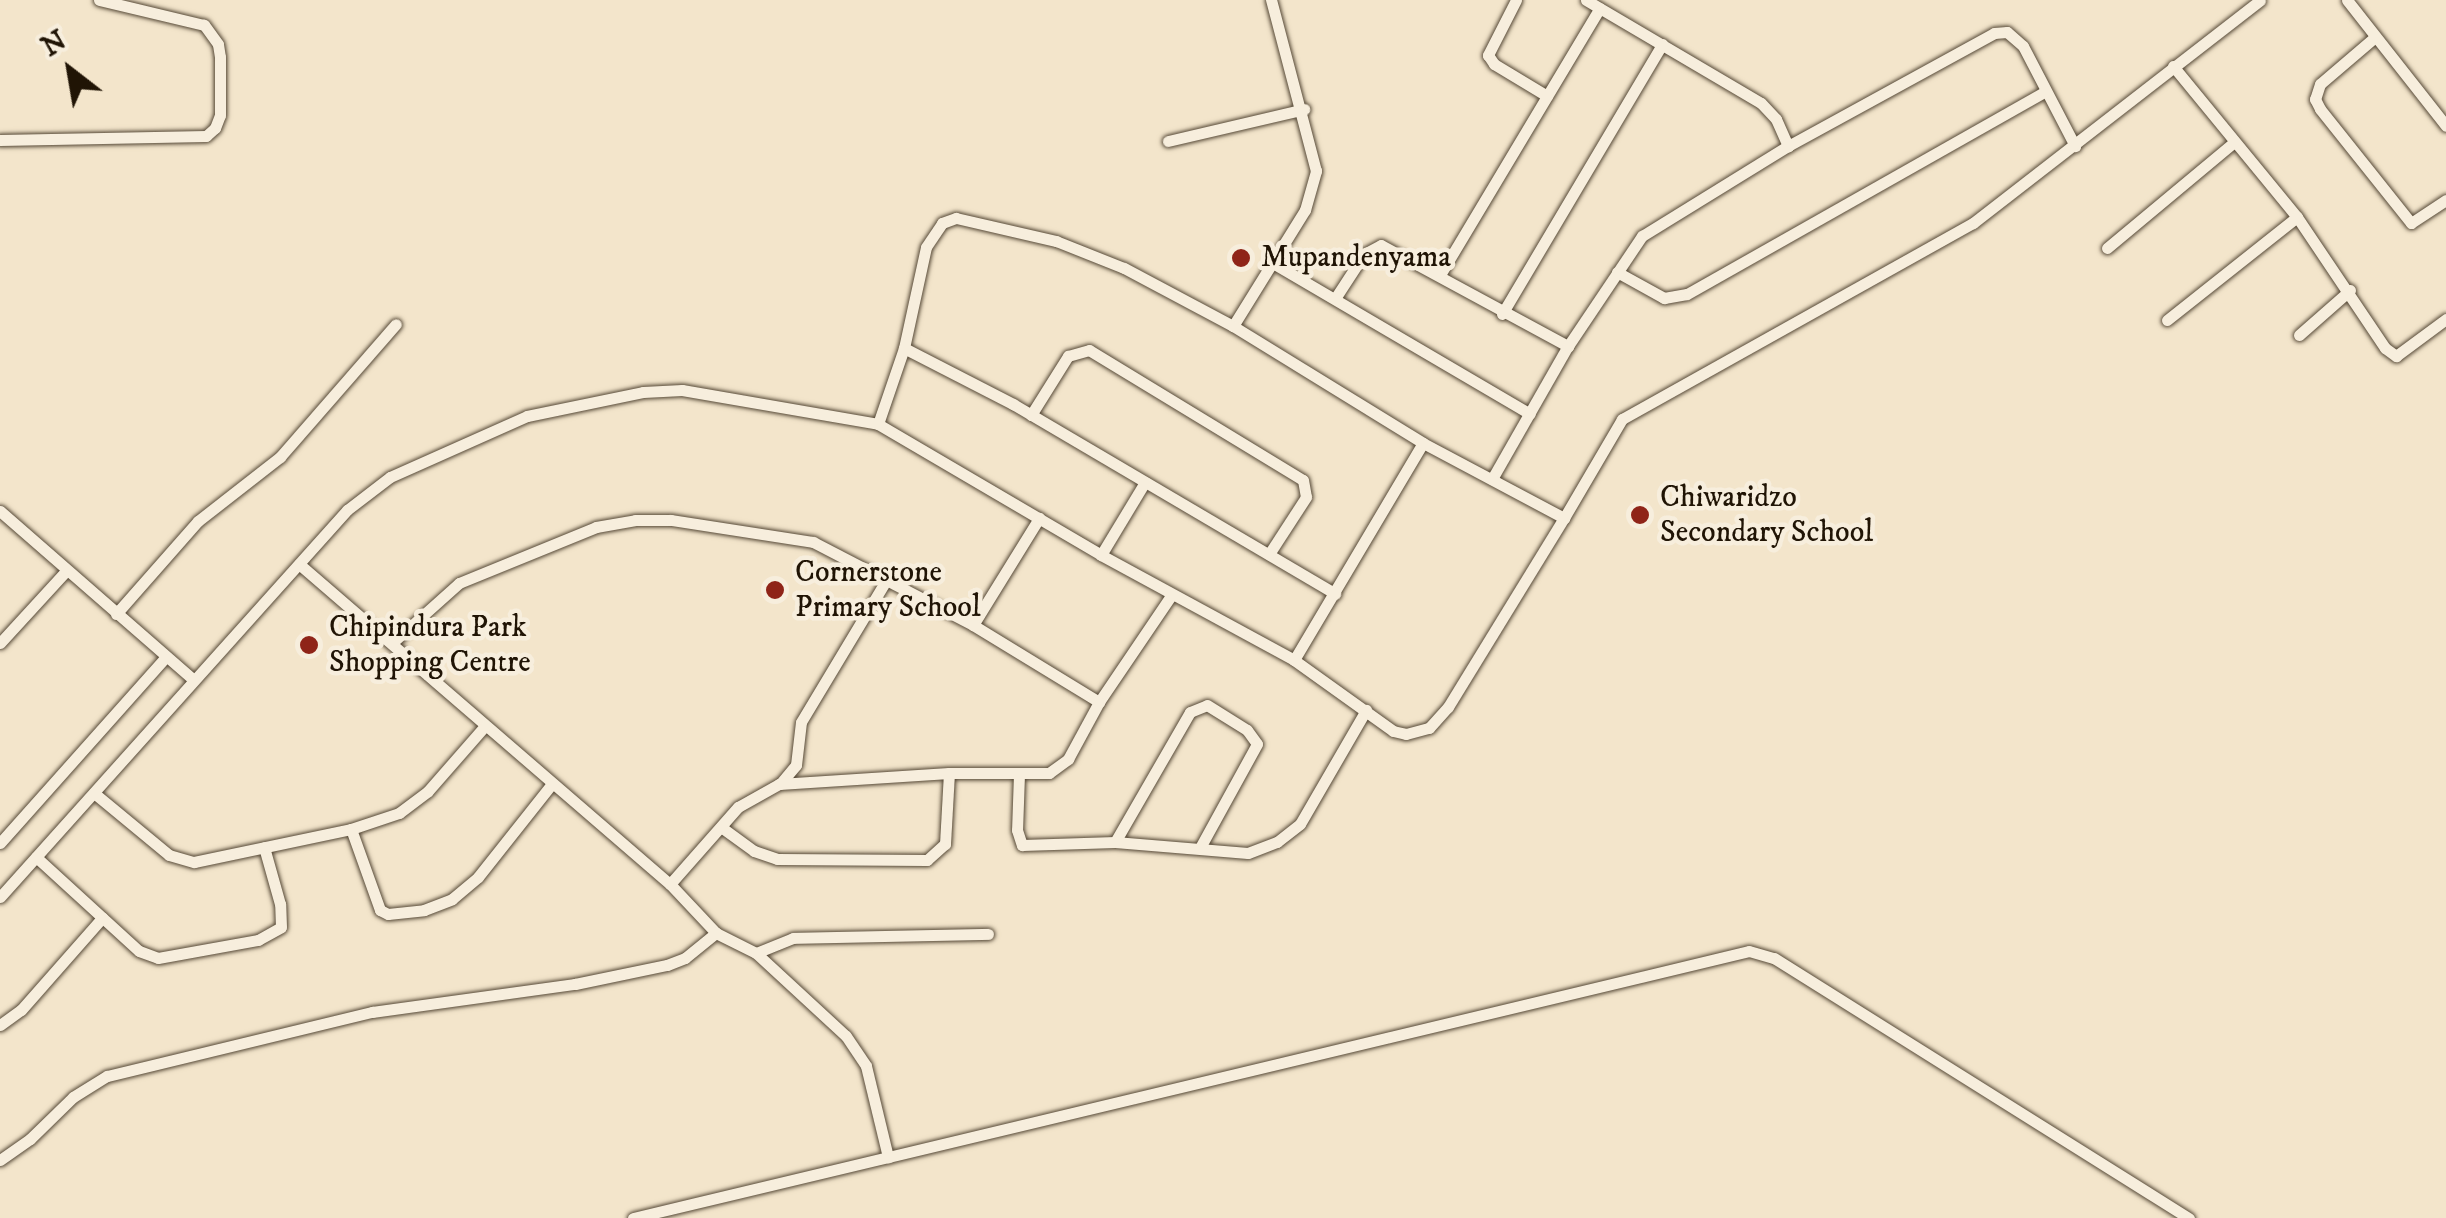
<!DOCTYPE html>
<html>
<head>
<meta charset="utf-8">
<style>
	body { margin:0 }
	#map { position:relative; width:2446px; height:1218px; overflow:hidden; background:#f3e5cb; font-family:"IM FELL DW Pica",serif }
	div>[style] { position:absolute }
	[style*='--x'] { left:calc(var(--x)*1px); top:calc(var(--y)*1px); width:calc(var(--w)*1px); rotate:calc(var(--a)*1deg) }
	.roads { filter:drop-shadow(0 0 2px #554836) drop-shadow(0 0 2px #554836) }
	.street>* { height:11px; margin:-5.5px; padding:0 5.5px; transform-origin:5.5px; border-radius:5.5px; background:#f7eedd }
	.dots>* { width:28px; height:28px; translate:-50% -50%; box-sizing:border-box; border:5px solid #f7eedd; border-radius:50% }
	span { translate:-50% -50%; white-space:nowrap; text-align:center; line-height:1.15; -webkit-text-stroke:9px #f7eedd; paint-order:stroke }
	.poi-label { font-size:30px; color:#201405 }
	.left { translate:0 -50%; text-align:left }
	.north { position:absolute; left:20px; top:20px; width:100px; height:100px; -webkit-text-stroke:8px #f7eedd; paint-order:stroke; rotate:329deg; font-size:28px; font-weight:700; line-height:40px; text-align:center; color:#201405 }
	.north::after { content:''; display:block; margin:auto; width:35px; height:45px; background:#201405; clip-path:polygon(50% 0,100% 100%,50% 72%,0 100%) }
</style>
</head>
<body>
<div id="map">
	<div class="roads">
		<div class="street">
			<div style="--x:1516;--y:0;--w:62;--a:117"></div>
			<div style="--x:1488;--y:55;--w:11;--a:56"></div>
			<div style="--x:1494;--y:64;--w:62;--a:31.1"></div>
			<div style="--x:1586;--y:0;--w:203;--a:30.5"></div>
			<div style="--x:1761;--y:103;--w:22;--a:47"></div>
			<div style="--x:1776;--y:119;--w:30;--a:66"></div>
			<div style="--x:2347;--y:0;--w:160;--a:51.8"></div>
			<div style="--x:2375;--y:37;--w:72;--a:139.5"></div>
			<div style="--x:2320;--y:84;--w:16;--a:108"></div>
			<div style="--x:2315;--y:99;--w:11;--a:63"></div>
			<div style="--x:2320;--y:109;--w:146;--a:51.4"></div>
			<div style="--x:2411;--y:223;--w:42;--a:-33.3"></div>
			<div style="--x:2173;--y:66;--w:195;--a:50.6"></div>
			<div style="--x:2297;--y:217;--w:158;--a:56.1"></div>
			<div style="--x:2385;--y:348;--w:14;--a:36"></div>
			<div style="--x:2396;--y:356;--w:62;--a:-36.5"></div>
			<div style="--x:0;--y:140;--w:206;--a:-1.1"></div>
			<div style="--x:206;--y:136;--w:12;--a:-42"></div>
			<div style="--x:215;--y:128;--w:14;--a:-69"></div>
			<div style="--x:220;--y:115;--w:58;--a:-90"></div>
			<div style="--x:220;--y:57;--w:13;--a:-99"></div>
			<div style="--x:218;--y:44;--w:24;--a:-126"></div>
			<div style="--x:204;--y:25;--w:108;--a:-166.6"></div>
			<div style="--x:1168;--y:141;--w:140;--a:-13.2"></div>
			<div style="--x:2107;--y:248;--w:165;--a:-39.8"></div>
			<div style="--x:1271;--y:262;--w:300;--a:30.4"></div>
			<div style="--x:1617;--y:272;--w:54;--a:29"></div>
			<div style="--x:1664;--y:298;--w:23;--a:-10"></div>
			<div style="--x:1687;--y:294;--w:412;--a:-29.5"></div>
			<div style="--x:1440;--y:275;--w:311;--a:-59.1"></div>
			<div style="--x:1336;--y:297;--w:51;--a:-56.9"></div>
			<div style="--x:1364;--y:254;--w:19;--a:-28"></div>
			<div style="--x:1381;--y:245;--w:213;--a:28.4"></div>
			<div style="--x:1502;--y:314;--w:314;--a:-59.3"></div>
			<div style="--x:2167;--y:320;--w:166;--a:-38.4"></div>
			<div style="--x:1233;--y:326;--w:137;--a:-58.2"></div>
			<div style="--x:1305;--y:210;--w:41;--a:-74.2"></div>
			<div style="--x:1316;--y:171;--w:177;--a:-104.7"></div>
			<div style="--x:2299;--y:335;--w:68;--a:-41.4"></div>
			<div style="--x:904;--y:348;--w:123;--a:27.2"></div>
			<div style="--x:1013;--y:404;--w:374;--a:30.5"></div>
			<div style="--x:1031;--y:415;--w:70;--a:-57.9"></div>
			<div style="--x:1068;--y:356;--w:22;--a:-16"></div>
			<div style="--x:1089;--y:350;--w:250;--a:31.3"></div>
			<div style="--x:1303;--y:480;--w:17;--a:80"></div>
			<div style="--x:1306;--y:497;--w:68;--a:123"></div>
			<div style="--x:878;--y:424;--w:259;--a:30.4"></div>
			<div style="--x:1101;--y:555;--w:220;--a:28.5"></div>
			<div style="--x:1294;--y:660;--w:122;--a:35.6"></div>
			<div style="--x:1393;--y:731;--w:13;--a:13"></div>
			<div style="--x:1406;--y:734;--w:24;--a:-15"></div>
			<div style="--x:1429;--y:728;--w:28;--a:-48"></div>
			<div style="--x:1448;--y:707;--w:222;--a:-58.5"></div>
			<div style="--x:1492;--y:479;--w:153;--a:-60.3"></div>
			<div style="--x:1568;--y:346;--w:133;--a:-56.1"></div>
			<div style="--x:1642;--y:236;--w:172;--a:-31.7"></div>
			<div style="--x:1788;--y:146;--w:235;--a:-28.7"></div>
			<div style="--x:1994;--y:33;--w:13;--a:-4"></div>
			<div style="--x:2007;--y:32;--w:21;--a:41"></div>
			<div style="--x:2023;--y:46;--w:113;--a:62.5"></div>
			<div style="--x:0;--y:511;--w:257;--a:41.1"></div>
			<div style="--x:1101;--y:555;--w:85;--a:-58.9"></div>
			<div style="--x:299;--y:564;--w:490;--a:40.8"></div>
			<div style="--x:670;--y:884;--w:67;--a:46.8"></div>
			<div style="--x:716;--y:933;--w:45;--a:26.6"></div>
			<div style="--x:756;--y:953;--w:122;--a:42.7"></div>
			<div style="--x:846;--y:1036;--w:36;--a:56"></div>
			<div style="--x:866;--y:1066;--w:94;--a:76.4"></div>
			<div style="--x:116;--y:614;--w:124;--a:-48.6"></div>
			<div style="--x:198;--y:521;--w:104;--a:-38"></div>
			<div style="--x:280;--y:457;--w:176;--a:-48.9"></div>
			<div style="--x:973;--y:625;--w:126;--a:-58.3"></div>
			<div style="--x:0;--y:643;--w:98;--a:-47.5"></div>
			<div style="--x:392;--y:643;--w:90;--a:-41.8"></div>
			<div style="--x:459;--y:583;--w:148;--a:-22.2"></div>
			<div style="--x:596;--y:527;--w:40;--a:-10"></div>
			<div style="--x:635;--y:520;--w:36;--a:0"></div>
			<div style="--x:671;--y:520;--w:144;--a:8.8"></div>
			<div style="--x:813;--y:542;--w:180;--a:27.4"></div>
			<div style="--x:973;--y:625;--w:148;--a:31.4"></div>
			<div style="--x:1099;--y:702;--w:130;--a:-55.9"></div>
			<div style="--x:1294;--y:660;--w:252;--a:-59.3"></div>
			<div style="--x:1019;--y:774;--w:56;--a:92"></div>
			<div style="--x:1017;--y:830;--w:16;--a:72"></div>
			<div style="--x:1022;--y:845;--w:93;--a:-1.8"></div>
			<div style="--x:1115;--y:842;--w:133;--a:4.7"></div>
			<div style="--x:1248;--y:853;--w:31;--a:-21"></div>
			<div style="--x:1277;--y:842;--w:29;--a:-38"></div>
			<div style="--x:1300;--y:824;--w:132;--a:-59.9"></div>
			<div style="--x:780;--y:784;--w:25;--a:-50"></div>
			<div style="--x:796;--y:765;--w:43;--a:-83.4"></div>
			<div style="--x:801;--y:722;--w:167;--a:-59"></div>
			<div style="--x:94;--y:793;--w:97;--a:39.6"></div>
			<div style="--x:169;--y:855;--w:26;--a:16"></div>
			<div style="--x:194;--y:862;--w:160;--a:-11.9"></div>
			<div style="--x:351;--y:829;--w:51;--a:-18.4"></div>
			<div style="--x:399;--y:813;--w:36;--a:-37"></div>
			<div style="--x:428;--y:791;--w:86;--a:-48.8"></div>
			<div style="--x:721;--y:827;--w:41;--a:36"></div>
			<div style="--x:754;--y:851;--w:24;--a:19"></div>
			<div style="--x:777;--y:859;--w:150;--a:0.4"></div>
			<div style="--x:927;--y:860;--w:24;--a:-42"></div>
			<div style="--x:945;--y:844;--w:71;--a:-86.8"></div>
			<div style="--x:351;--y:829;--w:86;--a:70.3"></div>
			<div style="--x:380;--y:910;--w:9;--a:27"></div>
			<div style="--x:388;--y:914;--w:36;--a:-6"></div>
			<div style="--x:424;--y:910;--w:30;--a:-21"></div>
			<div style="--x:452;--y:899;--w:34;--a:-40"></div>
			<div style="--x:478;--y:877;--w:117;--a:-51.6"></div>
			<div style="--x:1115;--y:842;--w:150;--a:-60"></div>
			<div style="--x:1190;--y:712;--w:18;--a:-22"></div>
			<div style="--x:1207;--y:705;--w:47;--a:32"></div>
			<div style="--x:1247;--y:730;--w:17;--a:54"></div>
			<div style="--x:1257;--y:744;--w:116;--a:118.8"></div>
			<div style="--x:0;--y:843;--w:246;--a:-48.3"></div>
			<div style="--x:36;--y:857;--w:139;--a:42.4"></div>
			<div style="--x:139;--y:951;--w:20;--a:20"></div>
			<div style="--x:158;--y:958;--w:102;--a:-10.2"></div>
			<div style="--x:258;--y:940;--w:26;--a:-29"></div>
			<div style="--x:281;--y:927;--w:23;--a:-92"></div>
			<div style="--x:280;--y:904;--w:59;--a:-105.7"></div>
			<div style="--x:670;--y:884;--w:103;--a:-48.6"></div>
			<div style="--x:738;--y:807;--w:47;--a:-29.3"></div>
			<div style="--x:779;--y:784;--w:170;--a:-3.7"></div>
			<div style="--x:949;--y:773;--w:100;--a:0"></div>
			<div style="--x:1049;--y:773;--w:24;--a:-36"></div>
			<div style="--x:1068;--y:759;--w:65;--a:-61.5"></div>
			<div style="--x:0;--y:897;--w:520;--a:-48.12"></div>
			<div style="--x:347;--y:510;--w:54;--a:-37.5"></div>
			<div style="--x:390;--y:477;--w:150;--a:-24"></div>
			<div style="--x:527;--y:416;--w:118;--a:-11.7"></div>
			<div style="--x:643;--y:392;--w:39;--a:-3"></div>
			<div style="--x:682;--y:390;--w:199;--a:9.8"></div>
			<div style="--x:878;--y:424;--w:80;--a:-71.1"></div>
			<div style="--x:904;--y:348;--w:103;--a:-77.7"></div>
			<div style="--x:926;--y:247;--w:29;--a:-56"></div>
			<div style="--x:942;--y:223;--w:15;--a:-20"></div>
			<div style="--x:956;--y:218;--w:103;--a:13"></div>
			<div style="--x:1056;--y:241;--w:73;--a:21.7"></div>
			<div style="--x:1124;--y:268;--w:123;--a:28"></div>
			<div style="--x:1233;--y:326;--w:223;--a:31.6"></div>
			<div style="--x:1423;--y:443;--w:160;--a:28"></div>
			<div style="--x:1564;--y:518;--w:115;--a:-59.6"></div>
			<div style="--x:1622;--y:419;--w:402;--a:-29.2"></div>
			<div style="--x:1973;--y:223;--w:363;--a:-37.8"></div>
			<div style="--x:756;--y:953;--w:40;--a:-22"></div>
			<div style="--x:793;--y:938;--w:195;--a:-1.2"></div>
			<div style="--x:0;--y:1025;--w:26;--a:-36"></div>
			<div style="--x:21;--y:1010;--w:123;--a:-48.6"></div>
			<div style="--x:0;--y:1160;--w:37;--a:-35"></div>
			<div style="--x:30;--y:1139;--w:60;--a:-44.3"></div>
			<div style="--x:73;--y:1097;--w:40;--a:-32"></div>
			<div style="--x:107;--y:1076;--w:273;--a:-13.6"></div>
			<div style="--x:372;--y:1012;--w:205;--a:-7.9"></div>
			<div style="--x:575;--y:984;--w:94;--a:-11.7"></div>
			<div style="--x:667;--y:965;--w:19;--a:-21"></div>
			<div style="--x:685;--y:958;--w:40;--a:-39"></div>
			<div style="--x:633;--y:1218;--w:1147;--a:-13.45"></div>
			<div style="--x:1749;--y:951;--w:26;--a:16"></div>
			<div style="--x:1774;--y:958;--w:490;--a:32.1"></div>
		</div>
	</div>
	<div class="dots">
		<div style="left:1241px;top:258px;background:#8f2418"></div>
		<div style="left:1640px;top:515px;background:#8f2418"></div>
		<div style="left:775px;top:590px;background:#8f2418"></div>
		<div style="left:309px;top:645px;background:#8f2418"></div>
	</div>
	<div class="poi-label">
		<span class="left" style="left:1261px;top:258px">Mupandenyama</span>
		<span class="left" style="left:1660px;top:515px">Chiwaridzo<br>Secondary School</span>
		<span class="left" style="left:795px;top:590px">Cornerstone<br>Primary School</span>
		<span class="left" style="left:329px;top:645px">Chipindura Park<br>Shopping Centre</span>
	</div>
	<div class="north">N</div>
</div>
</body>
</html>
